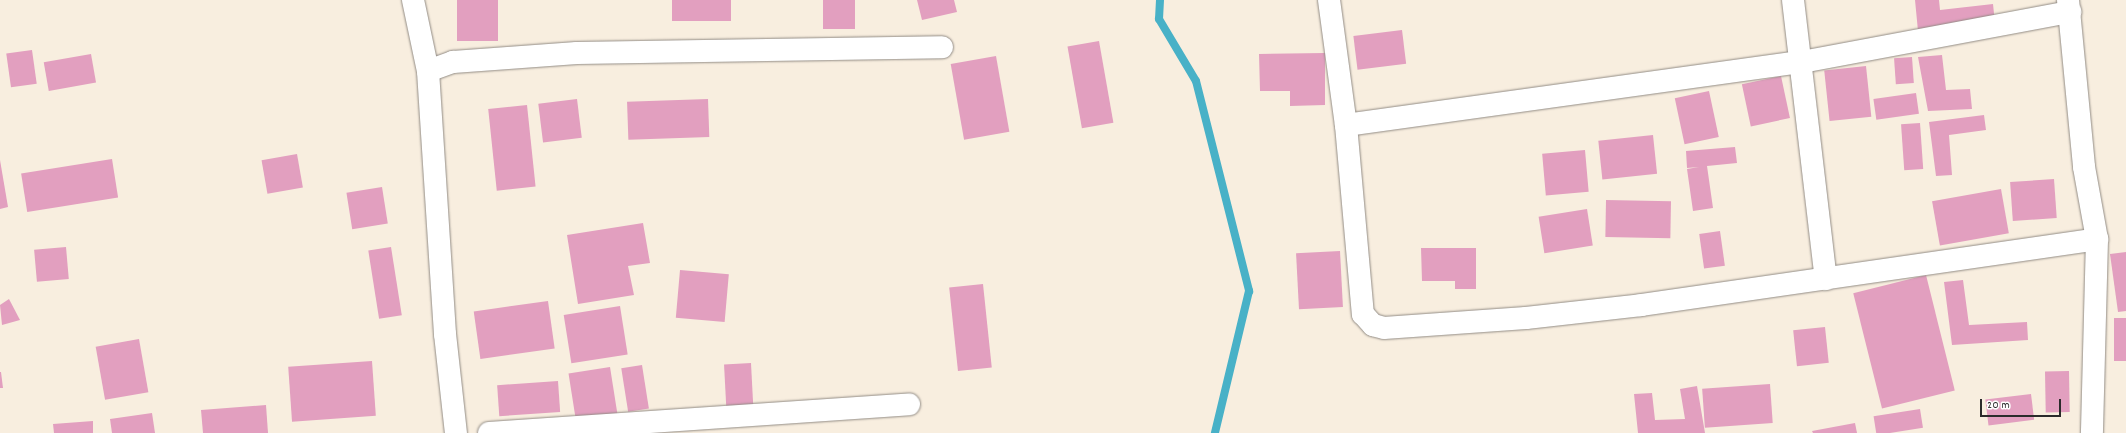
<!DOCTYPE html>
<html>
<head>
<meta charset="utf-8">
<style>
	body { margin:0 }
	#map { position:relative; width:2126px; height:433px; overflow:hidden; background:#f8eedf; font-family:Dekko,sans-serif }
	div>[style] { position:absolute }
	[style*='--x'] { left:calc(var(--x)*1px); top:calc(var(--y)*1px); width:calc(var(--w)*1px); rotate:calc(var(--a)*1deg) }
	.stream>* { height:8px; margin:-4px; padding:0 4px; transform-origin:4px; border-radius:4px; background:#48b1c7 }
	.building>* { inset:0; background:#e29fbf; transform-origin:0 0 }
	.roads { filter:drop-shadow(0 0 1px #928c85) drop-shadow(0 0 1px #928c85) }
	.minor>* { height:22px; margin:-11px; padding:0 11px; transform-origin:11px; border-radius:11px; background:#fff }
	span { translate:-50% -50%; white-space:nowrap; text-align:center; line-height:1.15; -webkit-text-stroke:4px #fff; paint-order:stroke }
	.scale { position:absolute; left:1980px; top:399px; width:81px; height:18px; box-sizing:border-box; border:2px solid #2b2b2b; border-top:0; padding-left:5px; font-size:12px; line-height:14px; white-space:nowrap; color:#2b2b2b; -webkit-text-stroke:3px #fff; paint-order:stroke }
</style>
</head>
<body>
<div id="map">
	<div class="stream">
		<div style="--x:1160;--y:0;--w:19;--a:93"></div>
		<div style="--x:1159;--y:19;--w:72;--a:59.2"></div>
		<div style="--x:1196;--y:81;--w:217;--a:75.8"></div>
		<div style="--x:1249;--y:291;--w:146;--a:103.5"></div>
	</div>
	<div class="building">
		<div style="left:457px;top:0;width:41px;height:41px"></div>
		<div style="left:672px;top:0;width:59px;height:21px"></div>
		<div style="left:823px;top:0;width:32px;height:29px"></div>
		<div style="clip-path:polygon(917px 0,954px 0,957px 12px,922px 20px)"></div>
		<div style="clip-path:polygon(1915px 0,1939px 0,1940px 10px,1993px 4px,1995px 23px,1918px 31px)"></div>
		<div style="left:1402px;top:30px;width:34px;height:49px;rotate:83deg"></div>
		<div style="left:1099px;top:41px;width:83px;height:32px;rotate:80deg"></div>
		<div style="left:32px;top:50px;width:34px;height:26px;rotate:82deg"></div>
		<div style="clip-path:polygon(1325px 53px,1325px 105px,1290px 106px,1290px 91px,1260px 91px,1259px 54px)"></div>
		<div style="left:91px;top:54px;width:29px;height:48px;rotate:80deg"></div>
		<div style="clip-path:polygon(1942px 55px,1946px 90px,1970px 89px,1972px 109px,1928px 111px,1918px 57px)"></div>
		<div style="left:996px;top:56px;width:77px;height:46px;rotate:80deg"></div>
		<div style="left:1912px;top:57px;width:26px;height:18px;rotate:86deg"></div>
		<div style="left:1866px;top:66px;width:51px;height:42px;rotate:84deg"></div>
		<div style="left:1781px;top:76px;width:43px;height:40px;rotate:78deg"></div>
		<div style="left:1709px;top:91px;width:47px;height:35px;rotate:78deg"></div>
		<div style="left:1916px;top:93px;width:21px;height:43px;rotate:82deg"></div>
		<div style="left:577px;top:99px;width:39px;height:39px;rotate:83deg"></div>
		<div style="left:708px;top:99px;width:38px;height:81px;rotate:88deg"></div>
		<div style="left:527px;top:105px;width:82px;height:39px;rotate:84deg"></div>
		<div style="clip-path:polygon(1984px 115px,1986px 130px,1949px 135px,1952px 175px,1936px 176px,1929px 122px)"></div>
		<div style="left:1920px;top:123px;width:46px;height:19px;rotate:86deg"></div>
		<div style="left:1653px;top:135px;width:39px;height:55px;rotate:84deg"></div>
		<div style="clip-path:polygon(1735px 147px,1737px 163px,1707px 166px,1713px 208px,1693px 211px,1687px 169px,1699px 167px,1687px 168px,1686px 151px)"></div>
		<div style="left:1585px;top:150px;width:42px;height:43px;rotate:85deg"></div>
		<div style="left:297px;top:154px;width:34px;height:36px;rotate:80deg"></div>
		<div style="left:112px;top:159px;width:39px;height:92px;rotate:81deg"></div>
		<div style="clip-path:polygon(0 160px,8px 207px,0 209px)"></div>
		<div style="left:2054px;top:179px;width:39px;height:44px;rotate:86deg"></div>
		<div style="left:382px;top:187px;width:37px;height:36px;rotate:81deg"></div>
		<div style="left:2001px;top:189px;width:45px;height:70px;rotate:80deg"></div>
		<div style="left:1606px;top:200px;width:65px;height:37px;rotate:1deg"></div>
		<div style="left:1587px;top:209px;width:37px;height:49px;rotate:81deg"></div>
		<div style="clip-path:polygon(643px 223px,650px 263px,628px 266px,634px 295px,578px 304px,567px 235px)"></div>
		<div style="left:1720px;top:231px;width:35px;height:21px;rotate:82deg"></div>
		<div style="left:66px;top:247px;width:32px;height:32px;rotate:85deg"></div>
		<div style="left:391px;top:247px;width:69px;height:23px;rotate:81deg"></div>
		<div style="clip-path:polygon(1421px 248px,1476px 248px,1476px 289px,1455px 289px,1455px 281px,1422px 281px)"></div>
		<div style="left:1340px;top:251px;width:56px;height:44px;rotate:87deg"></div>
		<div style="clip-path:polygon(2126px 252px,2126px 311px,2118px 312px,2110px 254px)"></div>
		<div style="left:680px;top:270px;width:49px;height:48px;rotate:5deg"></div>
		<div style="left:1926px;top:275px;width:119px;height:75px;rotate:76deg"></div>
		<div style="clip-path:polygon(1963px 280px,1969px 325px,2027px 322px,2028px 340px,1952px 345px,1944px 282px)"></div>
		<div style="left:983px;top:284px;width:84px;height:34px;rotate:84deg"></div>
		<div style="clip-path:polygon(9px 299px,20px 320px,2px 325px,0 305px)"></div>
		<div style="left:548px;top:301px;width:48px;height:75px;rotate:82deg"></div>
		<div style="left:620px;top:306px;width:49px;height:57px;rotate:81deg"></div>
		<div style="left:2114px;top:318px;width:12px;height:43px"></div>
		<div style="left:1825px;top:327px;width:36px;height:32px;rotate:84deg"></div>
		<div style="left:139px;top:339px;width:54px;height:44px;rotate:80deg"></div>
		<div style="left:372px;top:361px;width:55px;height:84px;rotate:86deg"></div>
		<div style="left:751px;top:363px;width:42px;height:27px;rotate:87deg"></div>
		<div style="left:642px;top:365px;width:44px;height:21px;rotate:81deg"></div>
		<div style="left:610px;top:367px;width:49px;height:42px;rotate:81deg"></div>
		<div style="left:2069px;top:371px;width:41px;height:24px;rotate:89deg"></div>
		<div style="clip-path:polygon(0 372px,1px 372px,3px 388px,0 388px)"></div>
		<div style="left:558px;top:381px;width:31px;height:61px;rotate:86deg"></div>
		<div style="left:1770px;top:384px;width:39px;height:68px;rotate:86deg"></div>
		<div style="clip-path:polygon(1697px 386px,1705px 433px,1638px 433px,1634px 394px,1652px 393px,1655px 420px,1685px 419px,1680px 389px)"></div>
		<div style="left:2031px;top:394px;width:26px;height:46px;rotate:83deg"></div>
		<div style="clip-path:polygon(266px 405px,268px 433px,203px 433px,201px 410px)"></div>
		<div style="left:1920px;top:409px;width:19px;height:47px;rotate:81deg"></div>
		<div style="clip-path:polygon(152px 413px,155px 433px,112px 433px,110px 419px)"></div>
		<div style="clip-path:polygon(93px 421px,93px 433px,54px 433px,53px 424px)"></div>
		<div style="clip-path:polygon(1855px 423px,1857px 433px,1813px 433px,1812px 431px)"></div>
	</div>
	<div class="roads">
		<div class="minor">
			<div style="--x:413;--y:0;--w:73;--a:78.1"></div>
			<div style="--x:428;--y:71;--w:264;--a:86.3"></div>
			<div style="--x:445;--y:334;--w:100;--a:83.7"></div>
			<div style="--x:1329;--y:0;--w:126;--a:82.3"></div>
			<div style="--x:1346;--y:125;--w:190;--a:84.9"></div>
			<div style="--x:1363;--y:314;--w:15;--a:48"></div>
			<div style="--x:1373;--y:325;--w:11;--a:15"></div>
			<div style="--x:1384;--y:328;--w:142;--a:-4"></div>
			<div style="--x:1526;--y:318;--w:116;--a:-6.4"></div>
			<div style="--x:1641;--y:305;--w:461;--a:-8.2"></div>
			<div style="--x:1793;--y:0;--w:281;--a:83.3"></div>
			<div style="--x:2068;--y:0;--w:168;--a:84.5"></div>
			<div style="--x:2084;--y:167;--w:73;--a:79.8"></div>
			<div style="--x:2097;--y:239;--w:194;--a:91.5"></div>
			<div style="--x:428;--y:71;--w:27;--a:-20"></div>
			<div style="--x:453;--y:62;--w:124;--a:-4.2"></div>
			<div style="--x:577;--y:53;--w:365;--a:-0.9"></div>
			<div style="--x:1346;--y:125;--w:460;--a:-7.9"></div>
			<div style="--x:1802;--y:62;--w:273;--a:-10.6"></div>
			<div style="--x:489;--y:433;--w:421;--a:-3.9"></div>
		</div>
	</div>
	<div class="scale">20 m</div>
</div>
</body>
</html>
